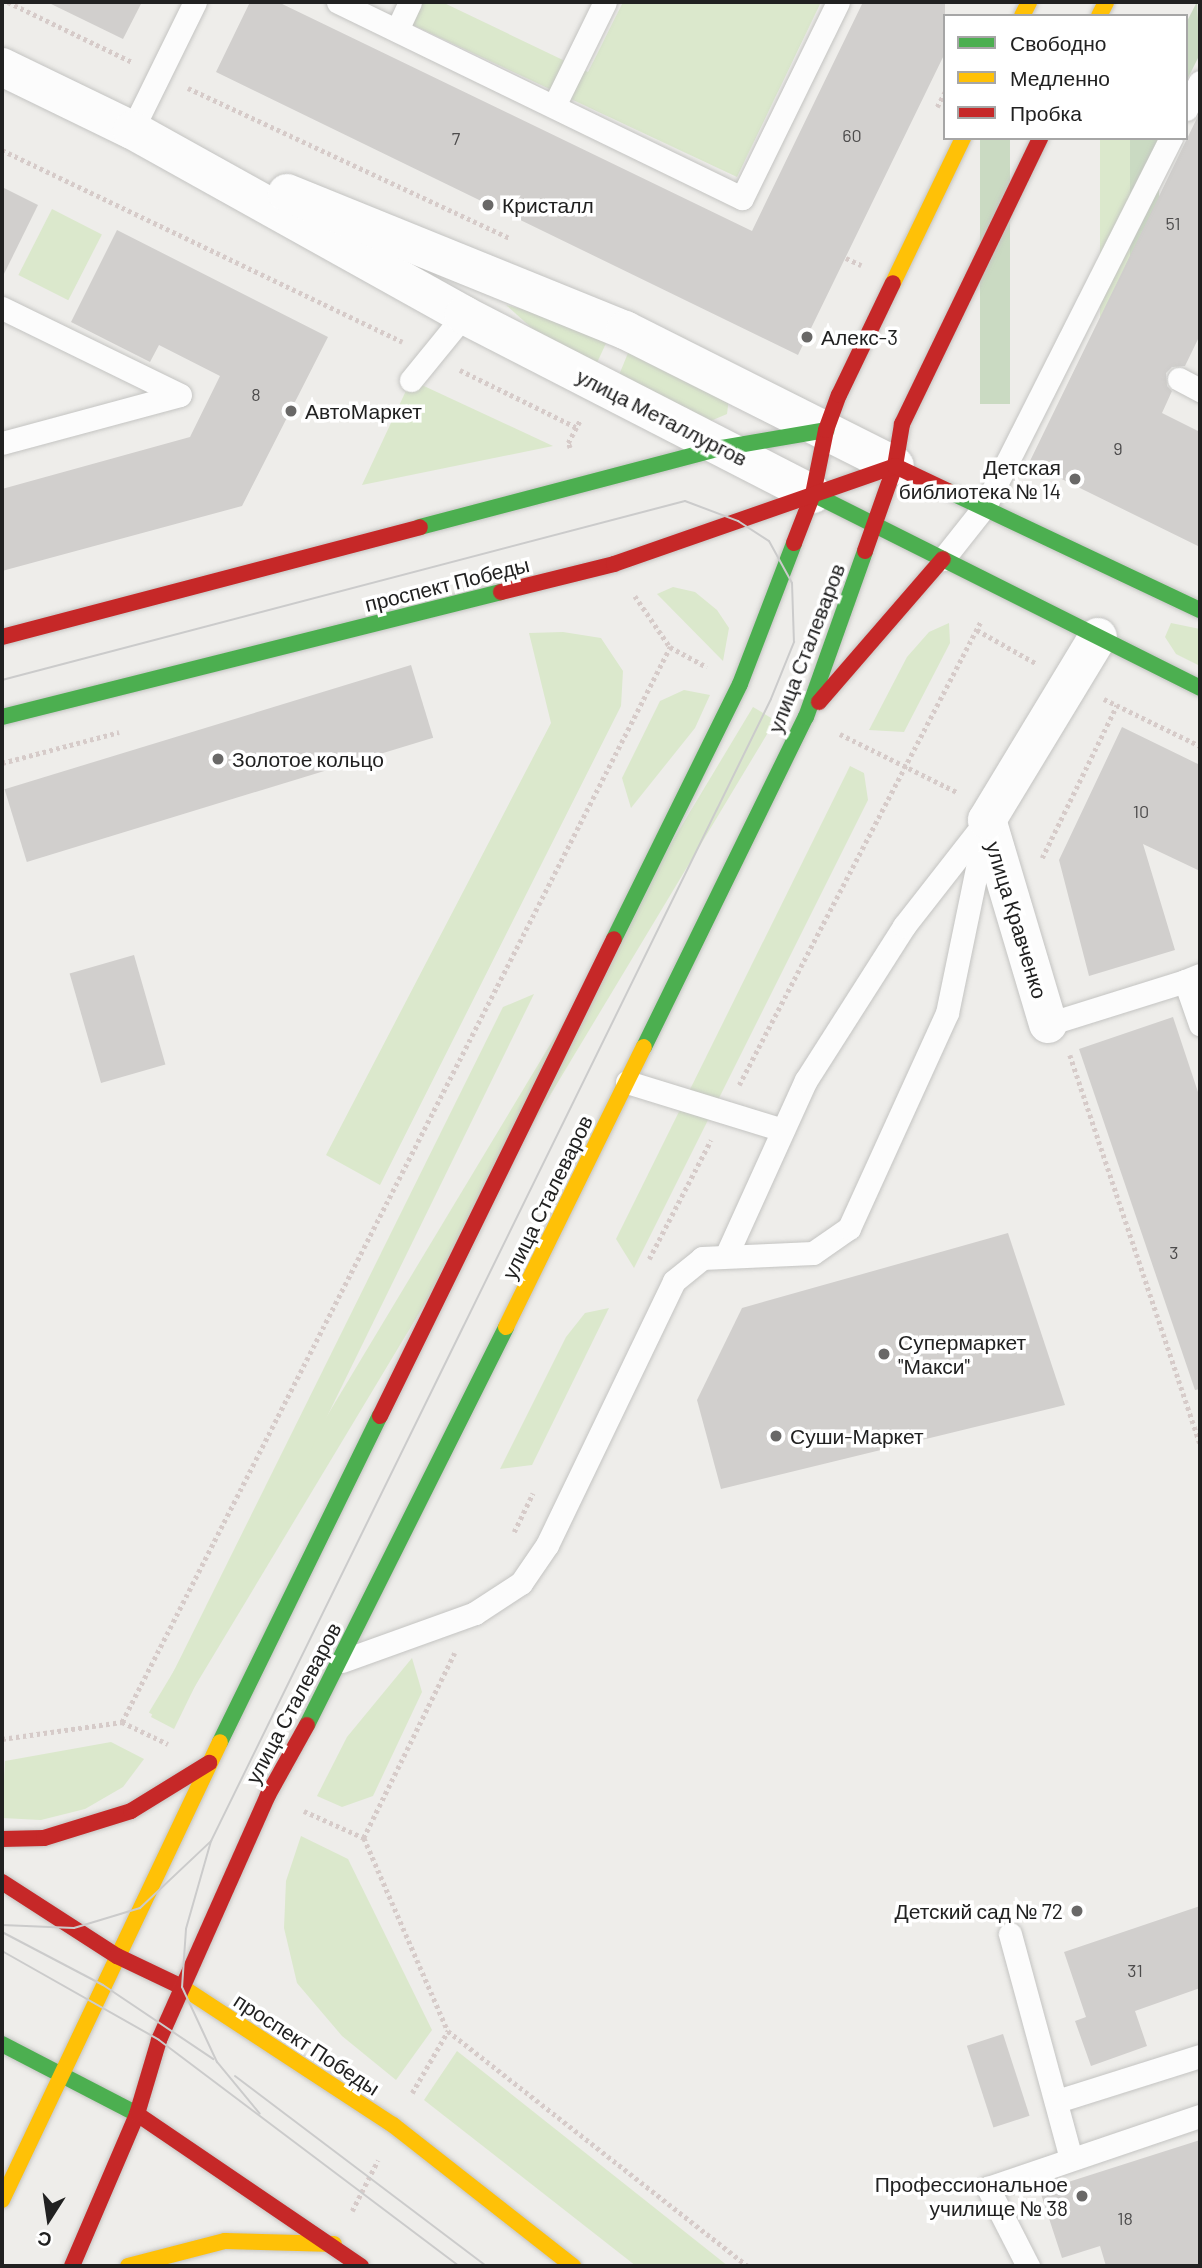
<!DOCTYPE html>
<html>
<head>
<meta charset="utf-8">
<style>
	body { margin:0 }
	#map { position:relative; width:1202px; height:2268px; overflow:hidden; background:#eeedea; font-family:Barlow,sans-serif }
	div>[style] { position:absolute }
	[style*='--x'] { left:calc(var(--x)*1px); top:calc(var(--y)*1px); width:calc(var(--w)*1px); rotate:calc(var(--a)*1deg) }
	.grass>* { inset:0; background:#dbe8cc; transform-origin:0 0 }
	.forest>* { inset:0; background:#cadac2; transform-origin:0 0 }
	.building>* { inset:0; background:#d1cfcd; transform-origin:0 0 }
	.path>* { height:4.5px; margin-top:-2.25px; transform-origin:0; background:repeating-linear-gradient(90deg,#d6cbc9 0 3.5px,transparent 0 7px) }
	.roads { filter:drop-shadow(0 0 2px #c4c4c2) drop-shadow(0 0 2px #c4c4c2) }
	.lane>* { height:23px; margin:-11.5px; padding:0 11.5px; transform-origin:11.5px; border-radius:11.5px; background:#fcfcfc }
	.street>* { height:38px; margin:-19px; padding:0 19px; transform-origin:19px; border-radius:19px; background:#fcfcfc }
	.fast>* { height:16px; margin:-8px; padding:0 8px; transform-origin:8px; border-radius:8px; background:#4caf50 }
	.slow>* { height:16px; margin:-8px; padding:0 8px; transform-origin:8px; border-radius:8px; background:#ffc107 }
	.jam>* { height:16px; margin:-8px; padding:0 8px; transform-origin:8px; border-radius:8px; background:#c62828 }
	.tram>* { height:2px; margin:-1px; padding:0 1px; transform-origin:1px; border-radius:1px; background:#cbcbcb }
	.dots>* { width:19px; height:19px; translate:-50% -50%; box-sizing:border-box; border:4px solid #fff; border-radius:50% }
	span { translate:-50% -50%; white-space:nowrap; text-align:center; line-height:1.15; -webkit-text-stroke:7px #fff; paint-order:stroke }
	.number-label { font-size:18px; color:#4d4c4c }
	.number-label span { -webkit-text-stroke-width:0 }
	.poi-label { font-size:21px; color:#212121 }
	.left { translate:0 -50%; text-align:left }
	.right { translate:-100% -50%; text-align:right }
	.street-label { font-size:21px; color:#212121 }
	.frame { position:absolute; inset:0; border:4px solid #212121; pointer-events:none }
	.legend { position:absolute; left:943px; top:14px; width:245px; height:126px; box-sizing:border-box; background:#fff; border:2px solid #a6a6a6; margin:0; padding:9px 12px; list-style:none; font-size:21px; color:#212121 }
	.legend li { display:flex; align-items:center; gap:14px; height:35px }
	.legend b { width:35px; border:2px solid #a6a6a6 }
	.north { position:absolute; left:14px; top:2184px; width:70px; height:70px; -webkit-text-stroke:5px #fff; paint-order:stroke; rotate:192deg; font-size:19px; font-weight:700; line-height:28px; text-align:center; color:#212121 }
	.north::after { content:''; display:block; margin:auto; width:24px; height:32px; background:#212121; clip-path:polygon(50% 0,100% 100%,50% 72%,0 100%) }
</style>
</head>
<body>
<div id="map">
	<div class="grass">
		<div style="clip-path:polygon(423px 2px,442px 2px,588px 72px,623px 2px,821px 2px,737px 177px,411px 24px)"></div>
		<div style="left:1100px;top:138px;width:30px;height:316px"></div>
		<div style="left:52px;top:209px;width:56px;height:74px;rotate:27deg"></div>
		<div style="clip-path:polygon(506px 305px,553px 317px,608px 339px,595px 367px,544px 339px)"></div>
		<div style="clip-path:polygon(630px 348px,729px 398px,727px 414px,708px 422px,617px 380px)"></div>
		<div style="clip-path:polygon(411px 380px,553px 446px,362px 485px)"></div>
		<div style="clip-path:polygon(673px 587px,695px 592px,717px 610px,729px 628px,723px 661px,657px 594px)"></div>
		<div style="clip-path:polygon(949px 623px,950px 643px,904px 732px,869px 730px,907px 657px,929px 632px)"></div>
		<div style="clip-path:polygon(1171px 623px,1200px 629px,1200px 666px,1176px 654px,1165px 637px)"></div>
		<div style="clip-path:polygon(563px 632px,601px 638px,623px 671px,621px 706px,380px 1185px,326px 1155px,551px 723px,529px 633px)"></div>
		<div style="clip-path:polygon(684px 690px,710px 695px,695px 728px,631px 808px,622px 778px,660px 701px)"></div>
		<div style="left:753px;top:707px;width:26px;height:1173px;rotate:31deg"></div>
		<div style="clip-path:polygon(850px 766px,864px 773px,868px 800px,634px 1268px,616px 1239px)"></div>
		<div style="clip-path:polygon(534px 994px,174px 1729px,151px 1717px,503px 1007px)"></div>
		<div style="clip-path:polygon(609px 1308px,532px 1465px,500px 1469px,566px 1337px,585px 1313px)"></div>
		<div style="clip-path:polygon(412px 1658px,422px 1692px,373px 1796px,342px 1807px,317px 1796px,347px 1737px)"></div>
		<div style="clip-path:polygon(111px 1742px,144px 1759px,123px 1787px,85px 1809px,41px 1820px,2px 1818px,5px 1761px)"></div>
		<div style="clip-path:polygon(301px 1836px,348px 1859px,432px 2030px,396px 2080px,342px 2036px,297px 1983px,284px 1928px,286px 1881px)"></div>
		<div style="clip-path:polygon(457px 2051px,728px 2266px,636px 2266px,424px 2100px)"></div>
	</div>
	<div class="forest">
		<div style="clip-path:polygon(1197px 2px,1200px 54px,1186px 82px,1186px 23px)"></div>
		<div style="left:980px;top:138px;width:30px;height:266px"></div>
		<div style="left:1130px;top:138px;width:29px;height:329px"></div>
	</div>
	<div class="building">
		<div style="clip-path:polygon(47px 2px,142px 2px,123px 39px)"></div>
		<div style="clip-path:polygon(250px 2px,278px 2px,752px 231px,863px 2px,945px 2px,945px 53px,798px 355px,216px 72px)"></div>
		<div style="clip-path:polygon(1200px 112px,1200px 335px,1185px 366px,1172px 367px,1166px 373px,1167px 386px,1172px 391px,1162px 413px,1200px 432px,1200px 547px,1029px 463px)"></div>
		<div style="clip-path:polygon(2px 187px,38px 205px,2px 278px)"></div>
		<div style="clip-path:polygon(117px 230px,328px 337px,242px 506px,2px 571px,2px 489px,190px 437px,220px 376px,159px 345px,150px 362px,71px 322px)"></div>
		<div style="left:411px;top:665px;width:76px;height:425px;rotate:73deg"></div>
		<div style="clip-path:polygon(1122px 727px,1200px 765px,1200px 871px,1143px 844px,1175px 950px,1089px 976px,1059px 860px)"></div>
		<div style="left:134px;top:955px;width:114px;height:67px;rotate:74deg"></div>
		<div style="clip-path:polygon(1173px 1017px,1200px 1098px,1200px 1389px,1195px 1390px,1079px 1049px)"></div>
		<div style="clip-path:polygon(1008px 1233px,1065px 1405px,721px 1489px,697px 1400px,742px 1308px)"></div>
		<div style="clip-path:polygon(1200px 1906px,1200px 1988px,1135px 2011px,1147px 2046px,1091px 2066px,1075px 2021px,1086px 2017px,1064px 1952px)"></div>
		<div style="left:1003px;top:2034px;width:86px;height:38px;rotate:72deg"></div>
		<div style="clip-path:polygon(1200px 2140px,1200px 2266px,1106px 2266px,1100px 2246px,1062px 2258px,1040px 2191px)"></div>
	</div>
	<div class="path">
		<div style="--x:8;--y:2;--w:138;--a:25.8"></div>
		<div style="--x:188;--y:88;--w:355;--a:25"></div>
		<div style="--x:937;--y:107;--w:17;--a:-62"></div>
		<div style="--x:2;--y:150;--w:444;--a:25.6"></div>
		<div style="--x:846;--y:258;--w:17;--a:25"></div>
		<div style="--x:460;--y:370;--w:129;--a:26.2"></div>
		<div style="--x:570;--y:448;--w:5;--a:-112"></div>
		<div style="--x:568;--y:443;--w:27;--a:-62"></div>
		<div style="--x:635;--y:596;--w:62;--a:55.5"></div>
		<div style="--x:670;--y:647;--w:42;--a:28.4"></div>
		<div style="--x:977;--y:630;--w:69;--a:29.5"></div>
		<div style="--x:1104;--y:699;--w:107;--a:26.1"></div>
		<div style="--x:840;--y:734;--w:131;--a:26.4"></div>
		<div style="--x:2;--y:763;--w:121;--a:-14.8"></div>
		<div style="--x:1042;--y:858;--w:170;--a:-63.9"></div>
		<div style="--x:1070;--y:1055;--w:409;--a:71.5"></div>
		<div style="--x:739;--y:1085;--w:523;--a:-62.46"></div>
		<div style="--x:649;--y:1259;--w:134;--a:-62.5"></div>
		<div style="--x:514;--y:1532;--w:43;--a:-64"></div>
		<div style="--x:455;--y:1653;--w:206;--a:116.2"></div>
		<div style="--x:364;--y:1838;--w:210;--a:66.5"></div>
		<div style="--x:448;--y:2031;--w:381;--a:38.1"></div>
		<div style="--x:122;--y:1722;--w:51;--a:25.6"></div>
		<div style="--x:2;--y:1739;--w:121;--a:-8.1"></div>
		<div style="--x:122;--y:1722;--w:1207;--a:-62.99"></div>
		<div style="--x:304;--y:1811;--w:66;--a:24.2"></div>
		<div style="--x:412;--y:2093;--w:72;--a:-59.9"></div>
		<div style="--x:352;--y:2211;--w:57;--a:-63"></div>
	</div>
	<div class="roads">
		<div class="lane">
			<div style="--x:338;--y:2;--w:449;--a:25.9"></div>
			<div style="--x:742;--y:198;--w:218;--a:-63.9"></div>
			<div style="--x:397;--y:30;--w:31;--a:-65"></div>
			<div style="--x:554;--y:106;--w:116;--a:-63.9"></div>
			<div style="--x:1186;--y:109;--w:30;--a:-63"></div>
			<div style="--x:132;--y:130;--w:143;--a:-63.8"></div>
			<div style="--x:2;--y:308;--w:198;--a:26"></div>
			<div style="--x:1179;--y:379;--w:24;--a:28"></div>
			<div style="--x:411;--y:380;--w:84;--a:-50.8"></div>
			<div style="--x:2;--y:443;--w:184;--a:-15.1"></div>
			<div style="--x:943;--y:559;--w:68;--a:-51.6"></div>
			<div style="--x:985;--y:506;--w:412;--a:-63.2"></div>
			<div style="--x:1200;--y:975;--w:16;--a:158"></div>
			<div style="--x:1185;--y:981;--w:46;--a:70.8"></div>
			<div style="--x:1048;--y:1024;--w:144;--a:-17.4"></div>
			<div style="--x:627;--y:1082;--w:163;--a:17.1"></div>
			<div style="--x:726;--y:1256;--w:193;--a:-65.6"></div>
			<div style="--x:806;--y:1080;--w:183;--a:-57.5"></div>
			<div style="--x:904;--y:926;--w:128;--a:-52"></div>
			<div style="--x:342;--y:1661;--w:141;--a:-19.8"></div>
			<div style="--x:475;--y:1613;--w:55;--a:-33.1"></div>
			<div style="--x:521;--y:1583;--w:46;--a:-55.6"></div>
			<div style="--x:547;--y:1545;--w:293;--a:-64.3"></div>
			<div style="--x:674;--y:1281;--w:36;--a:-39"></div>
			<div style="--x:702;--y:1258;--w:111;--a:-2.6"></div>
			<div style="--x:813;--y:1253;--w:44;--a:-34.8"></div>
			<div style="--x:849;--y:1228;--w:236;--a:-65.5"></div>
			<div style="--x:947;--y:1013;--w:187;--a:-78.3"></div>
			<div style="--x:1010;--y:1934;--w:233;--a:74.8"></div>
			<div style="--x:1057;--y:2101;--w:150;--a:-17.5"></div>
			<div style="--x:1028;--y:2266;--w:88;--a:-117.1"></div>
			<div style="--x:988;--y:2188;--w:224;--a:-18.8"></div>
		</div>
		<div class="street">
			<div style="--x:2;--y:67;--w:144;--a:25.9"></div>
			<div style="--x:132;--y:130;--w:380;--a:29.1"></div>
			<div style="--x:464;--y:315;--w:392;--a:27.2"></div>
			<div style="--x:287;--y:193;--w:365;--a:22.1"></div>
			<div style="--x:625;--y:330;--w:302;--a:26.7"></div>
			<div style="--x:1048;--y:1024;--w:213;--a:-106.6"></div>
			<div style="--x:987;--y:820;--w:214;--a:-58.8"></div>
		</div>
		<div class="fast">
			<div style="--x:948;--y:491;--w:279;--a:25.3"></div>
			<div style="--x:813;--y:494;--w:433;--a:26.6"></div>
			<div style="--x:420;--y:527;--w:311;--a:-14.7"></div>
			<div style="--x:721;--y:448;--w:107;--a:-9.7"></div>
			<div style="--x:2;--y:717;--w:514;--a:-14.06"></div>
			<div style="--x:614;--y:939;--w:284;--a:-63.7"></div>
			<div style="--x:740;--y:684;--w:151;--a:-69"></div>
			<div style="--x:644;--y:1047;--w:368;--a:-63.9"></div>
			<div style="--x:806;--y:717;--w:176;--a:-70.4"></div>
			<div style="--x:307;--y:1725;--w:445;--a:-63.4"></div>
			<div style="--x:220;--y:1742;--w:363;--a:-63.9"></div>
			<div style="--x:2;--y:2044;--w:152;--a:27.4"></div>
		</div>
		<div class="slow">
			<div style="--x:1022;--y:16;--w:16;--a:-63"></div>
			<div style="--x:1099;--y:16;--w:16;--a:-63"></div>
			<div style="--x:893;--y:283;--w:161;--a:-64.2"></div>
			<div style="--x:506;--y:1327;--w:312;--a:-63.8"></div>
			<div style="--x:182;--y:1987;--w:252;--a:33.2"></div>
			<div style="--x:393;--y:2125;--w:229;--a:38.1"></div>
			<div style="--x:2;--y:2200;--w:507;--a:-64.55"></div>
			<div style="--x:128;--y:2266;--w:100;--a:-14.5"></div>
			<div style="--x:225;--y:2241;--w:109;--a:1.6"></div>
		</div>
		<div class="jam">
			<div style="--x:794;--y:543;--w:53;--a:-68.8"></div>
			<div style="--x:813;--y:494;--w:65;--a:-78.5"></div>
			<div style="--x:826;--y:430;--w:37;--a:-70"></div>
			<div style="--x:839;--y:395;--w:124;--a:-64.3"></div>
			<div style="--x:865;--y:551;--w:90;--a:-70.6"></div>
			<div style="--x:895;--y:466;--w:43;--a:-80.5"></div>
			<div style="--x:902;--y:424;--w:318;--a:-64.2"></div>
			<div style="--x:501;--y:592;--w:116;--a:-13.9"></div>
			<div style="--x:614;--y:564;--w:298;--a:-19.2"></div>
			<div style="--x:895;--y:466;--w:59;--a:25.3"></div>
			<div style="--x:2;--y:637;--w:432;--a:-14.7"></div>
			<div style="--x:819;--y:702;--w:189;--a:-49.1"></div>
			<div style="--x:380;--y:1416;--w:531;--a:-63.87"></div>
			<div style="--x:2;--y:1839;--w:42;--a:-1.4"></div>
			<div style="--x:44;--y:1838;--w:91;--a:-17.2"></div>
			<div style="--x:131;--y:1811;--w:92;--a:-31.6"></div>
			<div style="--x:2;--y:1882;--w:137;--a:32.8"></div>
			<div style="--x:117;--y:1956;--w:72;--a:25.5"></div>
			<div style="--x:137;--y:2114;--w:271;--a:34.2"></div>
			<div style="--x:72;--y:2266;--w:165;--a:-66.8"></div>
			<div style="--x:137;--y:2114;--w:77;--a:-73.4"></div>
			<div style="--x:159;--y:2040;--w:268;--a:-66"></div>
			<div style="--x:268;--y:1795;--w:80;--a:-60.9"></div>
		</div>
	</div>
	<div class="tram">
		<div style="--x:2;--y:680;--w:706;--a:-14.69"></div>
		<div style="--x:685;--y:501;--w:57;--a:20.7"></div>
		<div style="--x:738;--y:521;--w:37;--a:33"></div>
		<div style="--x:769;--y:541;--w:48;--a:61.3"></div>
		<div style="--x:792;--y:583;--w:59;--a:88.1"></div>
		<div style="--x:794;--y:642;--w:61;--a:112"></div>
		<div style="--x:771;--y:699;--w:1272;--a:116.12"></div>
		<div style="--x:211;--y:1841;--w:91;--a:105.9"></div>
		<div style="--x:186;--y:1929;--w:58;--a:93.9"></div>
		<div style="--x:182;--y:1987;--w:83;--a:65"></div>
		<div style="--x:217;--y:2062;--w:67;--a:50.4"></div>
		<div style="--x:2;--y:1925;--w:72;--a:2.4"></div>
		<div style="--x:74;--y:1928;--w:69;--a:-16.9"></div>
		<div style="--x:140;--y:1908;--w:98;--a:-43.3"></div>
		<div style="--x:2;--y:1932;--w:114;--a:27.7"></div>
		<div style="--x:103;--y:1985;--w:133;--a:33.9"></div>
		<div style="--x:2;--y:1951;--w:180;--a:29.5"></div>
		<div style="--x:159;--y:2040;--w:376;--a:37"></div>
		<div style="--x:235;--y:2076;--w:315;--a:37.1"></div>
	</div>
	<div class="dots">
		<div style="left:488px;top:205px;background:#696867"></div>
		<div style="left:807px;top:337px;background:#696867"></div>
		<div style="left:291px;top:411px;background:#696867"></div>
		<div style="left:1075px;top:479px;background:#696867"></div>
		<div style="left:218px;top:759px;background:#696867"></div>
		<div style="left:884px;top:1354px;background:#696867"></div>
		<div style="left:776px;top:1436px;background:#696867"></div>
		<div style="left:1077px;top:1911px;background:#696867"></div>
		<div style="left:1082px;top:2196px;background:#696867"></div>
	</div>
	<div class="number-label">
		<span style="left:852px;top:135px">60</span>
		<span style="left:456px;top:138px">7</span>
		<span style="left:1173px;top:223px">51</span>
		<span style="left:256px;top:394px">8</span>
		<span style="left:1118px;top:448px">9</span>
		<span style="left:1141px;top:811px">10</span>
		<span style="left:1174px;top:1252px">3</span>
		<span style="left:1135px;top:1970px">31</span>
		<span style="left:1125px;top:2218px">18</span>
	</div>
	<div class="poi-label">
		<span class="left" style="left:502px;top:205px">Кристалл</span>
		<span class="left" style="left:821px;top:337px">Алекс-3</span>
		<span class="left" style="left:305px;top:411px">АвтоМаркет</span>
		<span class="right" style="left:1061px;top:479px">Детская<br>библиотека № 14</span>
		<span class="left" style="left:232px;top:759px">Золотое кольцо</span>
		<span class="left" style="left:898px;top:1354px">Супермаркет<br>"Макси"</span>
		<span class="left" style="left:790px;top:1436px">Суши-Маркет</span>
		<span class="right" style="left:1063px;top:1911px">Детский сад № 72</span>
		<span class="right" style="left:1068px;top:2196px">Профессиональное<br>училище № 38</span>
	</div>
	<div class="street-label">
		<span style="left:662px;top:417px;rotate:27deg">улица Металлургов</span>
		<span style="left:447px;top:584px;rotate:-14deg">проспект Победы</span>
		<span style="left:806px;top:648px;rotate:-69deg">улица Сталеваров</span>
		<span style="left:1017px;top:920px;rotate:73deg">улица Кравченко</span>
		<span style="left:547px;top:1197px;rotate:-64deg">улица Сталеваров</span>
		<span style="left:293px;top:1703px;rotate:-62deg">улица Сталеваров</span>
		<span style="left:307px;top:2044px;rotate:33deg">проспект Победы</span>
	</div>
	<div class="frame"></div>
	<ul class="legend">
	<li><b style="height:9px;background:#4caf50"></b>Свободно</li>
	<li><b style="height:9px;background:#ffc107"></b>Медленно</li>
	<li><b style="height:9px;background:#c62828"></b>Пробка</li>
	</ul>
	<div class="north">С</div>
</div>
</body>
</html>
